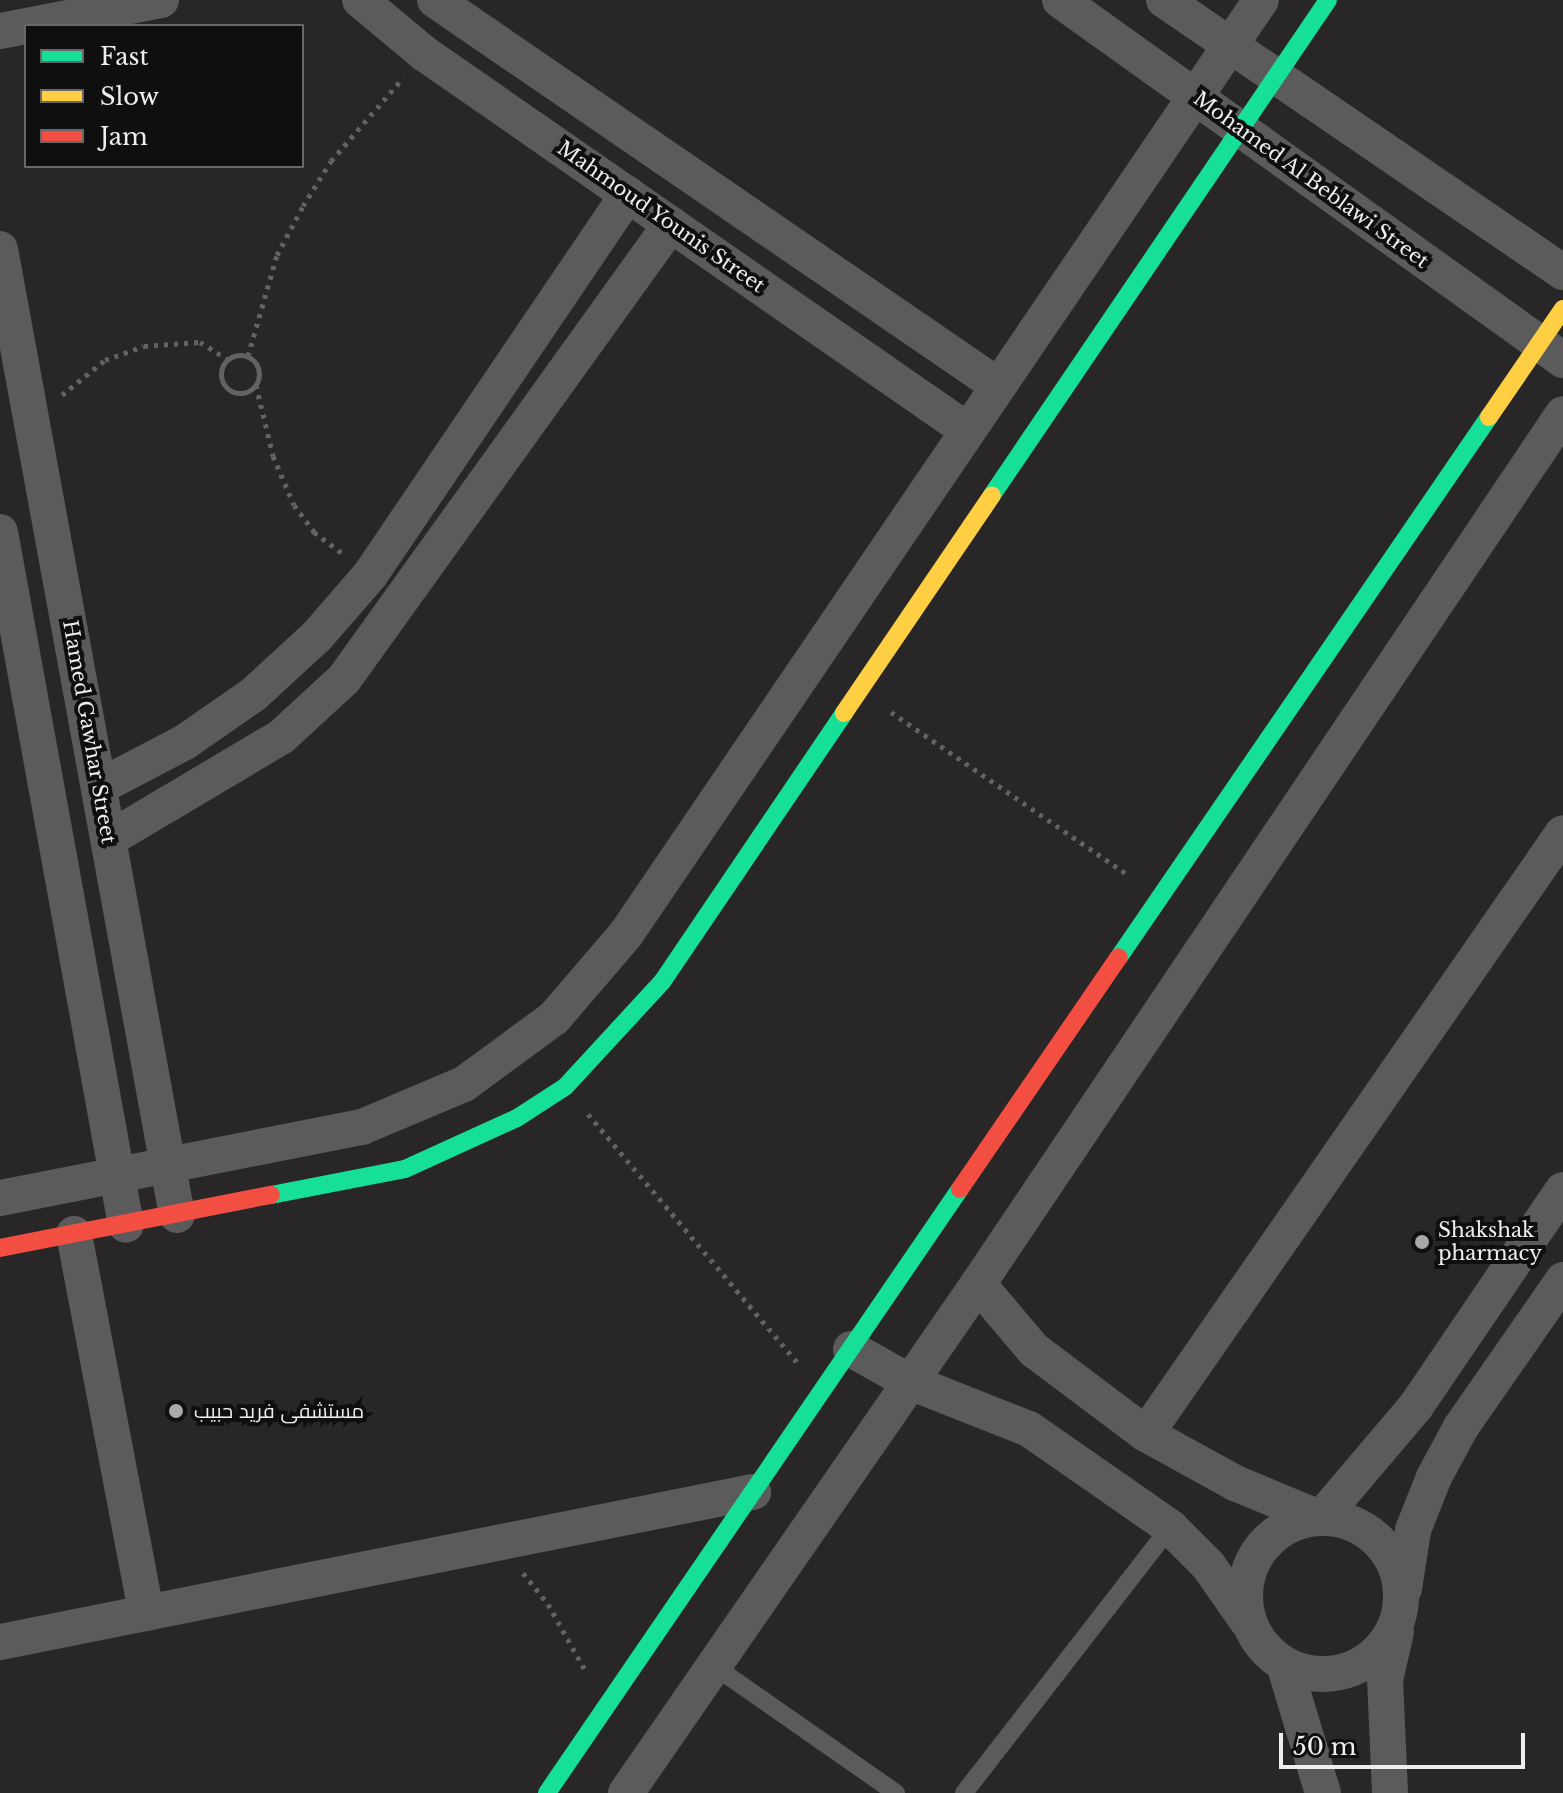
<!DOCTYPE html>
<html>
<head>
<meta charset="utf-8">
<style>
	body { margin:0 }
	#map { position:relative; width:1563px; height:1793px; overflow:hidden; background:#282627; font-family:"Libre Baskerville",Cairo,serif }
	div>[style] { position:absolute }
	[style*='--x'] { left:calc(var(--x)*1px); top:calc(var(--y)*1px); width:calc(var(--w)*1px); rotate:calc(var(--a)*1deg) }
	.path>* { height:5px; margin-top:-2.5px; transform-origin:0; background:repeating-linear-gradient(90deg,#636262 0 4px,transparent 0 10px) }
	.path>.ring { margin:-2.5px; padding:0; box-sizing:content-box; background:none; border:5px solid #636262; border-radius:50% }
	.lane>* { height:18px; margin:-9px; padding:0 9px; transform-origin:9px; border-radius:9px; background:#5b5b5b }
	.street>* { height:36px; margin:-18px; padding:0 18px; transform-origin:18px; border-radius:18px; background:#5b5b5b }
	.street>.ring { margin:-18px; padding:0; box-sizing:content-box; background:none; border:36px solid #5b5b5b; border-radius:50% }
	.fast>* { height:18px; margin:-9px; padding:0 9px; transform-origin:9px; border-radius:9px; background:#16e098 }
	.slow>* { height:18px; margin:-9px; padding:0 9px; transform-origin:9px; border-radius:9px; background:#ffcf43 }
	.jam>* { height:18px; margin:-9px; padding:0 9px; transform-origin:9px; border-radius:9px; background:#f24e42 }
	.dots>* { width:22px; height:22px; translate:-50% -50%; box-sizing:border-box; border:4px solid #100f0f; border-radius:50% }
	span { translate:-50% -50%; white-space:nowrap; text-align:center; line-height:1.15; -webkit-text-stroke:8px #100f0f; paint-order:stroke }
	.street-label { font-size:20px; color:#efeded }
	.poi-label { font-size:20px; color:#efeded }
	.left { translate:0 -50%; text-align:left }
	.legend { position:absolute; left:24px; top:24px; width:280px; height:144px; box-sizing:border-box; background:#100f0f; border:2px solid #696868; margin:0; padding:10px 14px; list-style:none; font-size:24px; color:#efeded }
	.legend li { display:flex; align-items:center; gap:16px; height:40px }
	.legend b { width:40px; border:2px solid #696868 }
	.scale { position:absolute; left:1279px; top:1733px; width:246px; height:36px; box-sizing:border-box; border:4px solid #efeded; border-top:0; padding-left:10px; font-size:24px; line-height:28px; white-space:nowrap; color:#efeded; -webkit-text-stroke:6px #100f0f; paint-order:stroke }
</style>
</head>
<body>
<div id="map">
	<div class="path">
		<div class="ring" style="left:221px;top:355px;width:33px;height:33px"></div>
		<div style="--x:248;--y:356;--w:105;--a:-74"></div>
		<div style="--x:277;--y:255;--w:55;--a:-62"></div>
		<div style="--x:303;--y:206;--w:53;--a:-58.1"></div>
		<div style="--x:331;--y:161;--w:110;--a:-49.1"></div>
		<div style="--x:256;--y:385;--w:73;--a:76.5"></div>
		<div style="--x:273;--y:456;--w:53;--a:66.8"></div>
		<div style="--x:294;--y:505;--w:34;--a:53"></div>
		<div style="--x:314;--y:532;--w:38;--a:37"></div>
		<div style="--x:62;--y:395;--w:55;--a:-39.1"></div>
		<div style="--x:105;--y:360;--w:41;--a:-19.7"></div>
		<div style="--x:144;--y:346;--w:56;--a:-4.1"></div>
		<div style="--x:200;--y:342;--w:32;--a:32"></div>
		<div style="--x:891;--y:712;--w:290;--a:34.5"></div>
		<div style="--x:588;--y:1114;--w:326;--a:49.9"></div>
		<div style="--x:523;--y:1573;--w:40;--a:51"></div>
		<div style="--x:548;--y:1604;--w:78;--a:60.8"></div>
	</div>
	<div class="lane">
		<div style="--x:714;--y:1666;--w:222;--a:34.9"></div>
		<div style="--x:964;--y:1793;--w:336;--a:-52.2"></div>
	</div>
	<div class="street">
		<div style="--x:360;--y:0;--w:85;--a:39.7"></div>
		<div style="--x:425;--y:54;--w:660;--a:34.75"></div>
		<div style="--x:435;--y:0;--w:681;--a:34.41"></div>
		<div style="--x:1060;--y:0;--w:619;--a:35.59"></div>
		<div style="--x:1164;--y:0;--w:483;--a:34.3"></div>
		<div style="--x:0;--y:31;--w:164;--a:-10.9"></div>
		<div style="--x:0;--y:249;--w:982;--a:79.62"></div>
		<div style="--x:0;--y:532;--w:704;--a:79.7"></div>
		<div style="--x:99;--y:787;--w:97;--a:-27.6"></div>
		<div style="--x:185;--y:742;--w:84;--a:-34.8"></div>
		<div style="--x:254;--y:694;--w:86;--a:-42.6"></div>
		<div style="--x:317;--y:636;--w:81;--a:-49"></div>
		<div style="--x:370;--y:575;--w:460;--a:-55.9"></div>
		<div style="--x:109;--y:839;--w:200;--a:-30.7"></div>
		<div style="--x:281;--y:737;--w:86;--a:-42.6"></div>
		<div style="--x:344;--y:679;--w:560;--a:-54.3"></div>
		<div style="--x:0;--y:1198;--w:369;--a:-11.1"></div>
		<div style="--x:362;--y:1127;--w:111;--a:-22.9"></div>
		<div style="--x:464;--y:1084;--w:112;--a:-36.3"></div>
		<div style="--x:554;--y:1018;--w:111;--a:-49.4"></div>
		<div style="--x:626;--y:934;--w:1129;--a:-55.79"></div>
		<div style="--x:74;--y:1234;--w:386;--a:79.2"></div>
		<div style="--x:978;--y:1284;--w:87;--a:49.7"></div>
		<div style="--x:1034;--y:1350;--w:140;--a:36.9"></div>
		<div style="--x:1146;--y:1434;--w:102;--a:28.8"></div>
		<div style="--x:1235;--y:1483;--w:89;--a:22.5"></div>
		<div style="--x:851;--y:1349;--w:68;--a:29.2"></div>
		<div style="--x:910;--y:1382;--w:128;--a:21.6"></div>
		<div style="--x:1029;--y:1429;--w:172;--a:34.8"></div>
		<div style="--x:1170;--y:1527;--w:54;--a:45"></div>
		<div style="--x:1208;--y:1565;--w:68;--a:55.1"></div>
		<div style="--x:1146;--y:1434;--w:731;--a:-55.25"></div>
		<div style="--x:1322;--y:1517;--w:145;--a:-49.7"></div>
		<div style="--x:1416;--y:1406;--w:261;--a:-55.8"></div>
		<div class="ring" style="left:1245px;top:1518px;width:120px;height:120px"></div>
		<div style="--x:1404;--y:1589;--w:60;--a:-81.3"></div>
		<div style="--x:1413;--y:1530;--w:57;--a:-68.4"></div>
		<div style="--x:1434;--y:1477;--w:57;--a:-61.6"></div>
		<div style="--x:1461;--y:1427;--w:179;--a:-55.2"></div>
		<div style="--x:0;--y:1642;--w:768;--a:-11.27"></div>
		<div style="--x:1284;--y:1664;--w:135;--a:73.2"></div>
		<div style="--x:626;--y:1793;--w:619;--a:-55.33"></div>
		<div style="--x:978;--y:1284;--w:1048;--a:-56.08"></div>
		<div style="--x:1390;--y:1793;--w:113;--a:-92.5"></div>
		<div style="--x:1385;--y:1680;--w:49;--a:-77.1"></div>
	</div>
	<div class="fast">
		<div style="--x:992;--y:495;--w:598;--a:-55.83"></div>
		<div style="--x:1119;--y:957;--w:655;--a:-55.58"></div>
		<div style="--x:271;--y:1195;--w:136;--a:-11"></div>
		<div style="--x:405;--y:1169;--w:123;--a:-24.5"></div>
		<div style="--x:517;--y:1118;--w:57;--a:-32.9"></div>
		<div style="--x:565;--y:1087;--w:143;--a:-47.3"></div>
		<div style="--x:662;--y:982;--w:325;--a:-55.9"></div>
		<div style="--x:547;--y:1793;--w:732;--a:-55.64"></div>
	</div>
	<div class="slow">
		<div style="--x:1489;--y:417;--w:131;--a:-55.6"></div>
		<div style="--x:844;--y:713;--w:263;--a:-55.8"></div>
	</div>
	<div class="jam">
		<div style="--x:960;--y:1189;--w:281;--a:-55.6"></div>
		<div style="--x:0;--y:1248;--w:276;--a:-11.1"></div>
	</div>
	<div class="dots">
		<div style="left:1422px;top:1242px;background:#a9a7a8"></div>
		<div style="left:176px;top:1411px;background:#a9a7a8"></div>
	</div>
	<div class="street-label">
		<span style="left:1311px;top:180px;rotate:36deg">Mohamed Al Beblawi Street</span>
		<span style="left:661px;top:217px;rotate:35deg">Mahmoud Younis Street</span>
		<span style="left:89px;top:732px;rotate:80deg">Hamed Gawhar Street</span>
	</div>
	<div class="poi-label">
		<span class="left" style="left:1438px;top:1242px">Shakshak<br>pharmacy</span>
		<span class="left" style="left:194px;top:1411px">مستشفى فريد حبيب</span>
	</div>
	<ul class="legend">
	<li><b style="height:10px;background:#16e098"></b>Fast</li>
	<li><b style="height:10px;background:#ffcf43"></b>Slow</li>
	<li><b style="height:10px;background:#f24e42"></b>Jam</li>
	</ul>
	<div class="scale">50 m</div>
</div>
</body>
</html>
